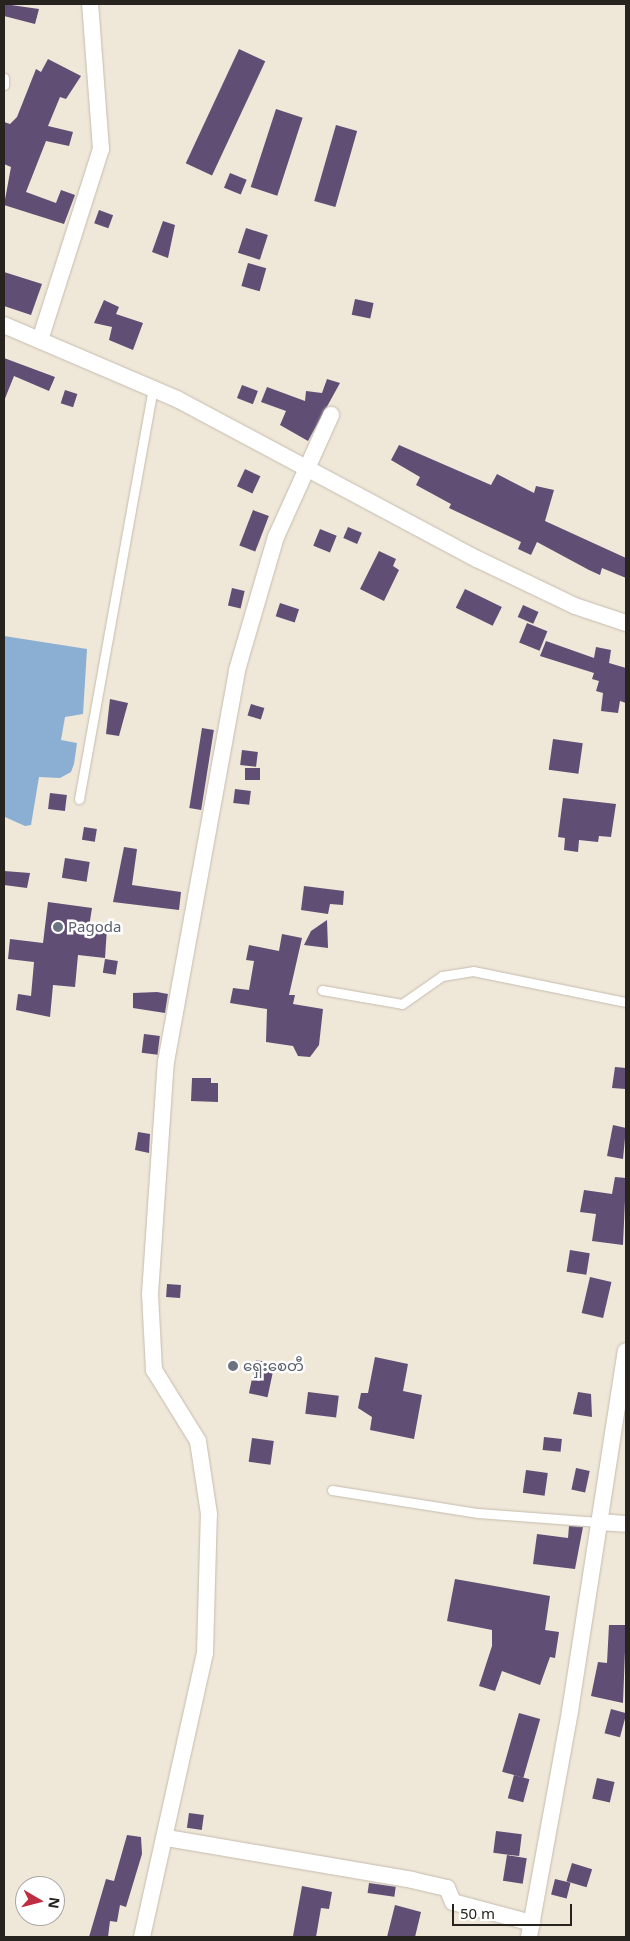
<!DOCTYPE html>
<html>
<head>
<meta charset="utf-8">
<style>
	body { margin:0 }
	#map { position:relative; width:630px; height:1941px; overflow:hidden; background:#efe7d8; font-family:"Noto Sans","Noto Sans Myanmar",sans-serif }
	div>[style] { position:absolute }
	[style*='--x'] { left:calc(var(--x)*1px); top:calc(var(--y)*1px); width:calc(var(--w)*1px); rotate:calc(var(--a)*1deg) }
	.water>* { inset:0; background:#8bafd3 }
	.building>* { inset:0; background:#604e75; transform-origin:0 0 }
	.roads { filter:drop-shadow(0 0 1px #c4bcae) drop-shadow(0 0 1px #c4bcae) }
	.service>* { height:9px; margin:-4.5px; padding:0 4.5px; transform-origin:4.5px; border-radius:4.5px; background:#fff }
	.minor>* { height:16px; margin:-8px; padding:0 8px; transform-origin:8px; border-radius:8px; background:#fff }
	.dots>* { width:14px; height:14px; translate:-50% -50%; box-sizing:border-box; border:2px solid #fff; border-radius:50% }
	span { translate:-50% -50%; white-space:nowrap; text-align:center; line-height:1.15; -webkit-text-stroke:5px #fff; paint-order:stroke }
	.worship-label { font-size:15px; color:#5b616d }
	.left { translate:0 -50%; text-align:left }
	.frame { position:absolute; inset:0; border:5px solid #27241f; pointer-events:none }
	.north { position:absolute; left:15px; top:1876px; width:50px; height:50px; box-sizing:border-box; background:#fff; border:1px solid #a9a7a5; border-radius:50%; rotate:98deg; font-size:14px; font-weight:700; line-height:20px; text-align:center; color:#27241f }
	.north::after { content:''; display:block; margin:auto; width:18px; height:22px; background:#be2d41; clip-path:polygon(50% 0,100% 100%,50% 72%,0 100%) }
	.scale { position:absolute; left:452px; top:1904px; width:120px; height:22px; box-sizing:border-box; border:2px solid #27241f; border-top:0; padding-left:6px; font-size:15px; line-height:18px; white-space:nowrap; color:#27241f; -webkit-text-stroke:4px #fff; paint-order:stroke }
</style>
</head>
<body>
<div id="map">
	<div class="water">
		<div style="clip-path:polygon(4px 636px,87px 649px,83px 714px,65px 717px,61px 740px,77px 743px,74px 764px,71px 772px,60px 778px,39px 777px,31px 825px,25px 826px,5px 817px)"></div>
	</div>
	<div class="building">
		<div style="clip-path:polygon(4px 4px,39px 9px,35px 24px,4px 16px)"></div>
		<div style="left:239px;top:49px;width:29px;height:126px;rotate:25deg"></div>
		<div style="clip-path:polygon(48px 59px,81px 76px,66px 99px,60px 97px,48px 126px,73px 132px,69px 146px,46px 141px,26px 192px,56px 203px,61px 190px,75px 195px,64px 224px,4px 205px,11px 167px,4px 164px,4px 122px,10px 124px,17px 117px,36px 69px,41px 72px)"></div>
		<div style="left:276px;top:109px;width:28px;height:82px;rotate:18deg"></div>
		<div style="left:336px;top:125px;width:22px;height:79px;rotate:16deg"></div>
		<div style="left:230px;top:173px;width:18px;height:16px;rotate:22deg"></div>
		<div style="left:99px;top:210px;width:15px;height:14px;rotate:20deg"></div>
		<div style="clip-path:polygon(163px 221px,175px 225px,168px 258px,152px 252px)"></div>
		<div style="left:246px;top:228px;width:23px;height:26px;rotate:18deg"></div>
		<div style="left:248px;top:263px;width:19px;height:24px;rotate:16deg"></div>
		<div style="clip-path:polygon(4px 272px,42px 284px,31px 315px,4px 306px)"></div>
		<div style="left:355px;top:299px;width:19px;height:16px;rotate:12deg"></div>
		<div style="clip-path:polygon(104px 300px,119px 307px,116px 314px,143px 323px,133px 350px,109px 340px,112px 327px,94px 323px)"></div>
		<div style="clip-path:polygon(4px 358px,55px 377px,49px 391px,14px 376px,4px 401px)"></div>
		<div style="clip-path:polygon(327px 379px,340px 383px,308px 441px,280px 425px,286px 411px,261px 402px,267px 387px,305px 401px,306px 391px,322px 393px)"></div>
		<div style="left:242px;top:385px;width:17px;height:14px;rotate:21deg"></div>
		<div style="left:65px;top:390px;width:13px;height:14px;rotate:18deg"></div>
		<div style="clip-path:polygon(399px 445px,491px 485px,497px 474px,534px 493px,536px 486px,554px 490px,545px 521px,626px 558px,626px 578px,602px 568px,600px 575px,589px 570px,537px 542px,531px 555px,518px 549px,521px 542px,449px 508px,451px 504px,416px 485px,420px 477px,391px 460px)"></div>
		<div style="left:245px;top:469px;width:17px;height:19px;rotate:25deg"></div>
		<div style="left:253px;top:510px;width:17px;height:38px;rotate:21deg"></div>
		<div style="left:348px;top:527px;width:15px;height:12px;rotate:23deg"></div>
		<div style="left:320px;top:529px;width:18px;height:18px;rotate:22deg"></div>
		<div style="clip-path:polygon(379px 551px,396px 559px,393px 566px,399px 570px,384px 601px,360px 589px)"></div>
		<div style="left:232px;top:588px;width:13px;height:18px;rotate:13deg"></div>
		<div style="left:465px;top:589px;width:41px;height:21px;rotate:26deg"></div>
		<div style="left:280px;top:603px;width:20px;height:14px;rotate:18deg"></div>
		<div style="left:523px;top:605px;width:17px;height:13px;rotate:24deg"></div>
		<div style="left:527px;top:623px;width:22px;height:21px;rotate:22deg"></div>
		<div style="clip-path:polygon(546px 641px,594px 658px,596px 647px,611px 650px,609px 663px,626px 668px,626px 703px,620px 701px,618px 713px,601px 711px,603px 693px,596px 691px,599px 681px,592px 679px,594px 673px,540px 656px)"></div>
		<div style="clip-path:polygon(110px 699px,128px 703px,119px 736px,106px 734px)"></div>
		<div style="left:251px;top:704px;width:14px;height:12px;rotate:17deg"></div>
		<div style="left:202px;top:728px;width:12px;height:81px;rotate:9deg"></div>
		<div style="left:553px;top:739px;width:30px;height:31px;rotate:8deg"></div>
		<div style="left:242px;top:750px;width:16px;height:15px;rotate:7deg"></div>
		<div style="left:245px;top:768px;width:15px;height:12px"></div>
		<div style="left:235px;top:789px;width:16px;height:14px;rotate:7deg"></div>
		<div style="left:50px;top:793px;width:17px;height:16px;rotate:7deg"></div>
		<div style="clip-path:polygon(563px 798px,616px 804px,611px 837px,599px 836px,598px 842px,579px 840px,578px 852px,564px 850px,565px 838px,558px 837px)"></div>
		<div style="left:84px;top:827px;width:13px;height:13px;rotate:9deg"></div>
		<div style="clip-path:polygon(124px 847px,137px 849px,132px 885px,181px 892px,179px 910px,113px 902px)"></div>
		<div style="left:65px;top:858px;width:25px;height:20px;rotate:9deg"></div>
		<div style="clip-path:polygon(4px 871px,30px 873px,27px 888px,4px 885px)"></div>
		<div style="clip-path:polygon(304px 886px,344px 891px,343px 905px,330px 904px,328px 914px,301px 910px)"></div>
		<div style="clip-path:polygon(48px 902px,92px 908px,89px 927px,107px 928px,105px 958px,78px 955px,75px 987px,53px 985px,50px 1017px,16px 1010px,18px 994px,31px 996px,34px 962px,8px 959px,10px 939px,43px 943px)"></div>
		<div style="clip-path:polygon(327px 920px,328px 948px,304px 945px,311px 931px)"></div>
		<div style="clip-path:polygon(282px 934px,302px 938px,289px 995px,295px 995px,293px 1004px,323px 1009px,319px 1045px,310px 1057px,298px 1056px,293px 1046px,266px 1042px,267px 1009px,230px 1003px,233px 988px,249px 990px,254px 961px,246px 960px,249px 945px,279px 951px)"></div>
		<div style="left:105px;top:959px;width:13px;height:14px;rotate:9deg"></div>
		<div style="clip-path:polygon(157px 992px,168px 994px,165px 1013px,133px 1008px,133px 993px)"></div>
		<div style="left:144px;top:1034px;width:16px;height:19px;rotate:7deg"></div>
		<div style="clip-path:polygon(615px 1067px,626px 1068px,626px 1089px,612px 1088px)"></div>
		<div style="clip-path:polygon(192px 1078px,211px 1078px,211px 1083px,218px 1083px,218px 1102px,191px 1101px)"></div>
		<div style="clip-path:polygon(613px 1125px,626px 1128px,623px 1159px,607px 1156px)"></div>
		<div style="clip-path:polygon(138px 1132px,150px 1134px,149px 1153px,135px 1150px)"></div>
		<div style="clip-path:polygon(615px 1177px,626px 1178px,623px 1245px,592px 1241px,596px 1214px,580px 1212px,584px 1190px,612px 1194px)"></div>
		<div style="left:570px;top:1250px;width:20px;height:22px;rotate:9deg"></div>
		<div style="left:590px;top:1277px;width:22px;height:37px;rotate:13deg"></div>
		<div style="left:167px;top:1284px;width:14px;height:13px;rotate:4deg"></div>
		<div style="clip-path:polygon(375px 1357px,408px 1364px,403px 1391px,422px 1395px,414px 1439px,370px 1430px,372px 1417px,358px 1408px,361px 1393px,368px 1393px)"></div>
		<div style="left:256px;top:1360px;width:19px;height:34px;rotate:12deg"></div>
		<div style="left:308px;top:1392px;width:31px;height:22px;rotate:7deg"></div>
		<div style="clip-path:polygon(578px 1392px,591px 1394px,592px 1417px,573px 1414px)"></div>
		<div style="left:544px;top:1437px;width:18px;height:13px;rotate:6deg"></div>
		<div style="left:252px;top:1438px;width:22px;height:24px;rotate:8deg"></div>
		<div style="left:576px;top:1468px;width:14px;height:22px;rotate:12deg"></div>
		<div style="left:526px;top:1470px;width:22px;height:23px;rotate:8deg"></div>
		<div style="clip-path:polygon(569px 1526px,583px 1527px,575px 1569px,533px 1564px,537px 1534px,568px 1538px)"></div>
		<div style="clip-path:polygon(455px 1579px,550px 1596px,545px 1630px,559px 1632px,555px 1658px,550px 1657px,540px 1685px,502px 1671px,495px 1691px,479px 1686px,492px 1646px,492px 1630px,447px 1621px)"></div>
		<div style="clip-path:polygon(609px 1625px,626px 1625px,623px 1703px,591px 1696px,598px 1662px,607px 1663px)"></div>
		<div style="left:611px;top:1709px;width:16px;height:25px;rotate:15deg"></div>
		<div style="left:519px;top:1713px;width:22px;height:61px;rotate:16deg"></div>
		<div style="left:514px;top:1775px;width:16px;height:24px;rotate:15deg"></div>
		<div style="left:597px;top:1778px;width:18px;height:21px;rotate:13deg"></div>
		<div style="left:189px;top:1813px;width:15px;height:15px;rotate:8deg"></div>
		<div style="left:496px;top:1831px;width:26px;height:22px;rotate:7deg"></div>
		<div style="clip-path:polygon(127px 1835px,141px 1837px,142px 1854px,126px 1907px,120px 1905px,117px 1922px,110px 1921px,108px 1937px,89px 1937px,106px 1879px,114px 1881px)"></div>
		<div style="left:507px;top:1855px;width:20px;height:26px;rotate:9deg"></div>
		<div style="left:572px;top:1863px;width:21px;height:19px;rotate:17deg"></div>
		<div style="left:555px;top:1879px;width:16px;height:16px;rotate:14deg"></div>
		<div style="left:369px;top:1883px;width:27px;height:10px;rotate:8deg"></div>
		<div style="clip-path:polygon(302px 1886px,332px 1892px,329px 1909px,321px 1908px,316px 1937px,293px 1936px)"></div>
		<div style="clip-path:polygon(395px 1905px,421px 1912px,415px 1937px,387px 1937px)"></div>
	</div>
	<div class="roads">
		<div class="service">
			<div style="--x:4;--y:78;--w:7;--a:90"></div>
			<div style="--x:79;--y:799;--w:419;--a:-79.8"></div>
			<div style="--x:322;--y:990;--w:81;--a:9.9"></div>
			<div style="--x:402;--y:1004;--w:49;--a:-35"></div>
			<div style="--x:442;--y:976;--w:31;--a:-9"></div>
			<div style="--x:473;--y:971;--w:156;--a:11.5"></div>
			<div style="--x:332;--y:1490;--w:148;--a:9"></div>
			<div style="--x:478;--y:1513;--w:121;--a:4.3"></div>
		</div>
		<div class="minor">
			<div style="--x:4;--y:325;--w:188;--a:23.2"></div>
			<div style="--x:177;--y:399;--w:340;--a:28.1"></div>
			<div style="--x:477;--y:559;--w:109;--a:25.6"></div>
			<div style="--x:575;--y:606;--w:54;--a:18.4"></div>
			<div style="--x:40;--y:340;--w:201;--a:-72.3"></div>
			<div style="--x:101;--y:149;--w:145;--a:-94.3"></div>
			<div style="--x:599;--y:1522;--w:27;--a:4"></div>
			<div style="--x:167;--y:1838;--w:249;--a:9.7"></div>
			<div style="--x:412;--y:1880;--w:36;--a:13"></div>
			<div style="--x:447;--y:1888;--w:15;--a:67"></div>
			<div style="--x:453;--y:1902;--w:82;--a:14.9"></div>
			<div style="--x:142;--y:1937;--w:291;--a:-77.5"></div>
			<div style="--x:205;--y:1653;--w:139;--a:-88.4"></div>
			<div style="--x:209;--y:1514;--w:74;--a:-98.6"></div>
			<div style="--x:198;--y:1441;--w:84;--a:-121.8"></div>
			<div style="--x:154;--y:1370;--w:76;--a:-93"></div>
			<div style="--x:150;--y:1294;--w:233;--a:-86.1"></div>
			<div style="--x:166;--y:1062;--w:398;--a:-79.7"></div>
			<div style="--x:237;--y:670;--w:139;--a:-73.7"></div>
			<div style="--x:276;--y:537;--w:134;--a:-65.7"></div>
			<div style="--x:529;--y:1937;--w:230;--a:-79.7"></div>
			<div style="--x:570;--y:1711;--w:364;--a:-81.2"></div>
		</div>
	</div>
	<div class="dots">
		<div style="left:58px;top:927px;background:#6b7280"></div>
		<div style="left:233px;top:1366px;background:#6b7280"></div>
	</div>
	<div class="worship-label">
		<span class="left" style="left:68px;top:927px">Pagoda</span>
		<span class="left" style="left:243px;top:1366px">ရှေးစေတီ</span>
	</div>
	<div class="frame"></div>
	<div class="north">N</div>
	<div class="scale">50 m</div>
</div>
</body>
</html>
